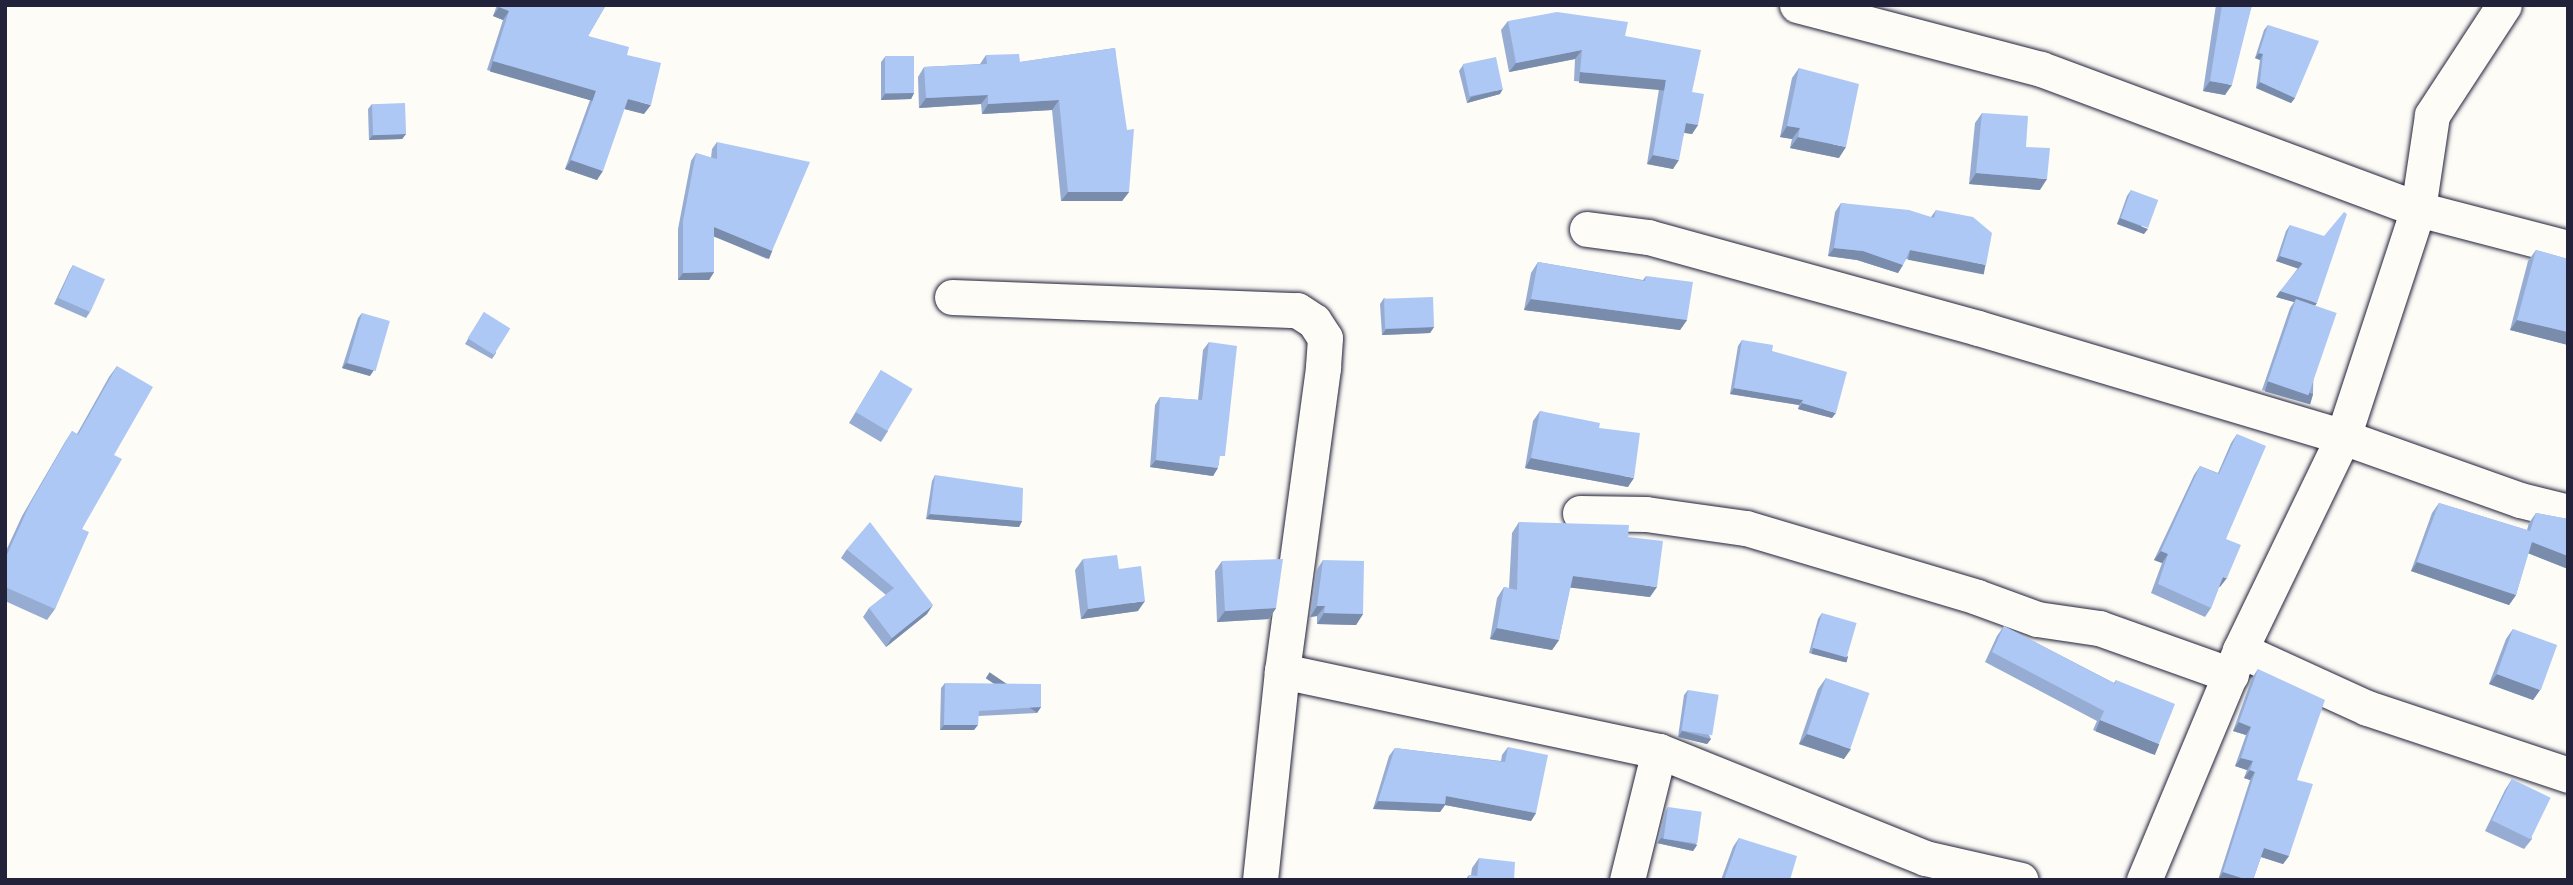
<!DOCTYPE html>
<html>
<head>
<meta charset="utf-8">
<style>
	body { margin:0 }
	#map { position:relative; width:2573px; height:885px; overflow:hidden; background:#fdfcf7; font-family:"Comic Neue",sans-serif }
	div>[style] { position:absolute }
	[style*='--x'] { left:calc(var(--x)*1px); top:calc(var(--y)*1px); width:calc(var(--w)*1px); rotate:calc(var(--a)*1deg) }
	.roads { filter:drop-shadow(0 0 2px #22223b) drop-shadow(0 0 2px #22223b) }
	.minor>* { height:35px; margin:-17.5px; padding:0 17.5px; transform-origin:17.5px; border-radius:17.5px; background:#fdfcf7 }
	.wall>* { inset:0; background:#96acd3 }
	.shaded-wall>* { inset:0; background:#7a8cac; transform-origin:0 0 }
	.building>* { inset:0; background:#aec8f5; transform-origin:0 0 }
	span { translate:-50% -50%; white-space:nowrap; text-align:center; line-height:1.15; -webkit-text-stroke:5px #fdfcf7; paint-order:stroke }
	.frame { position:absolute; inset:0; border:7px solid #22223b; pointer-events:none }
</style>
</head>
<body>
<div id="map">
	<div class="roads">
		<div class="minor">
			<div style="--x:1797;--y:5;--w:252;--a:14.7"></div>
			<div style="--x:2041;--y:69;--w:402;--a:20.4"></div>
			<div style="--x:2418;--y:209;--w:155;--a:14.6"></div>
			<div style="--x:1587;--y:229;--w:62;--a:7.5"></div>
			<div style="--x:1648;--y:237;--w:342;--a:15.4"></div>
			<div style="--x:1978;--y:328;--w:381;--a:16.6"></div>
			<div style="--x:2343;--y:437;--w:188;--a:19.6"></div>
			<div style="--x:2520;--y:500;--w:49;--a:14"></div>
			<div style="--x:952;--y:297;--w:345;--a:2.2"></div>
			<div style="--x:1297;--y:310;--w:20;--a:33"></div>
			<div style="--x:1314;--y:321;--w:20;--a:57"></div>
			<div style="--x:1325;--y:338;--w:30;--a:94"></div>
			<div style="--x:1323;--y:368;--w:306;--a:97.7"></div>
			<div style="--x:1580;--y:513;--w:66;--a:0.9"></div>
			<div style="--x:1646;--y:514;--w:101;--a:8"></div>
			<div style="--x:1746;--y:528;--w:241;--a:16.6"></div>
			<div style="--x:1977;--y:597;--w:64;--a:20.1"></div>
			<div style="--x:2037;--y:619;--w:63;--a:8.3"></div>
			<div style="--x:2099;--y:628;--w:140;--a:19.6"></div>
			<div style="--x:2240;--y:650;--w:140;--a:24.5"></div>
			<div style="--x:2367;--y:708;--w:212;--a:18.4"></div>
			<div style="--x:1260;--y:880;--w:210;--a:-84"></div>
			<div style="--x:1282;--y:671;--w:385;--a:12"></div>
			<div style="--x:1627;--y:880;--w:133;--a:-76.1"></div>
			<div style="--x:1659;--y:751;--w:287;--a:21.9"></div>
			<div style="--x:1925;--y:858;--w:98;--a:12.9"></div>
			<div style="--x:2144;--y:880;--w:249;--a:-67.3"></div>
			<div style="--x:2240;--y:650;--w:237;--a:-64.2"></div>
			<div style="--x:2343;--y:437;--w:240;--a:-71.8"></div>
			<div style="--x:2418;--y:209;--w:95;--a:-81.5"></div>
			<div style="--x:2432;--y:115;--w:131;--a:-56.8"></div>
		</div>
	</div>
	<div class="wall">
		<div style="clip-path:polygon(497px 5px,606px 5px,588px 36px,627px 55px,644px 114px,624px 109px,597px 180px,565px 169px,590px 100px,487px 70px,503px 20px,493px 16px)"></div>
		<div style="clip-path:polygon(2216px 5px,2252px 5px,2225px 95px,2203px 91px)"></div>
		<div style="clip-path:polygon(1508px 21px,1625px 36px,1692px 92px,1698px 125px,1692px 134px,1684px 133px,1673px 169px,1647px 164px,1659px 89px,1574px 81px,1575px 59px,1509px 72px,1501px 30px)"></div>
		<div style="clip-path:polygon(2268px 25px,2295px 98px,2291px 103px,2256px 88px,2260px 60px,2255px 58px,2264px 30px)"></div>
		<div style="clip-path:polygon(1115px 48px,1129px 192px,1122px 201px,1061px 201px,1052px 110px,982px 114px,981px 104px,919px 108px,918px 77px,924px 67px,980px 64px,986px 55px,1020px 62px)"></div>
		<div style="clip-path:polygon(885px 57px,914px 93px,911px 99px,881px 100px,881px 62px)"></div>
		<div style="clip-path:polygon(1463px 65px,1500px 94px,1467px 103px,1459px 71px)"></div>
		<div style="clip-path:polygon(1799px 68px,1839px 158px,1790px 148px,1792px 139px,1780px 137px,1792px 78px)"></div>
		<div style="clip-path:polygon(372px 104px,406px 134px,402px 139px,369px 140px,368px 109px)"></div>
		<div style="clip-path:polygon(1982px 113px,2026px 147px,2040px 190px,1969px 184px,1975px 123px)"></div>
		<div style="clip-path:polygon(717px 142px,772px 251px,767px 259px,714px 236px,714px 272px,709px 280px,678px 280px,678px 229px,691px 161px,696px 153px,711px 158px,712px 149px)"></div>
		<div style="clip-path:polygon(2131px 190px,2144px 234px,2117px 224px,2127px 196px)"></div>
		<div style="clip-path:polygon(1841px 203px,1931px 217px,1936px 210px,1980px 273px,1906px 259px,1898px 273px,1857px 260px,1828px 256px,1835px 212px)"></div>
		<div style="clip-path:polygon(2290px 225px,2315px 306px,2313px 394px,2307px 403px,2262px 390px,2290px 308px,2294px 302px,2276px 297px,2298px 268px,2276px 261px,2286px 231px)"></div>
		<div style="clip-path:polygon(2536px 250px,2568px 259px,2568px 345px,2510px 330px,2528px 261px)"></div>
		<div style="clip-path:polygon(1538px 262px,1643px 280px,1646px 276px,1687px 320px,1680px 330px,1524px 310px,1531px 273px)"></div>
		<div style="clip-path:polygon(73px 265px,90px 312px,86px 318px,54px 304px,70px 270px)"></div>
		<div style="clip-path:polygon(1384px 298px,1434px 327px,1430px 333px,1382px 335px,1380px 304px)"></div>
		<div style="clip-path:polygon(484px 312px,496px 353px,492px 359px,465px 344px)"></div>
		<div style="clip-path:polygon(362px 313px,370px 376px,342px 368px,358px 318px)"></div>
		<div style="clip-path:polygon(1742px 340px,1772px 351px,1832px 418px,1798px 409px,1799px 405px,1730px 394px,1738px 346px)"></div>
		<div style="clip-path:polygon(1209px 342px,1219px 464px,1213px 476px,1150px 467px,1155px 405px,1160px 397px,1198px 400px,1203px 350px)"></div>
		<div style="clip-path:polygon(117px 366px,114px 455px,82px 529px,55px 609px,47px 620px,5px 601px,5px 553px,22px 516px,65px 442px,72px 431px,77px 434px,109px 377px)"></div>
		<div style="clip-path:polygon(881px 370px,888px 431px,881px 442px,849px 423px)"></div>
		<div style="clip-path:polygon(1540px 411px,1599px 428px,1628px 487px,1525px 468px,1533px 421px)"></div>
		<div style="clip-path:polygon(2237px 434px,2220px 587px,2219px 587px,2211px 608px,2205px 617px,2151px 593px,2162px 563px,2154px 560px,2194px 475px,2200px 466px,2218px 473px,2231px 443px)"></div>
		<div style="clip-path:polygon(935px 475px,1022px 521px,1019px 527px,926px 519px,932px 481px)"></div>
		<div style="clip-path:polygon(2439px 503px,2527px 530px,2529px 523px,2536px 513px,2568px 519px,2568px 569px,2528px 553px,2516px 595px,2509px 605px,2411px 571px,2432px 513px)"></div>
		<div style="clip-path:polygon(1519px 522px,1628px 537px,1650px 597px,1570px 587px,1559px 640px,1552px 650px,1490px 639px,1497px 598px,1504px 587px,1509px 588px,1512px 533px)"></div>
		<div style="clip-path:polygon(847px 549px,927px 614px,886px 647px,863px 617px,869px 608px,886px 595px,841px 558px)"></div>
		<div style="clip-path:polygon(1083px 559px,1138px 611px,1081px 619px,1075px 570px)"></div>
		<div style="clip-path:polygon(1323px 560px,1363px 614px,1356px 625px,1317px 624px,1317px 616px,1310px 617px,1316px 571px)"></div>
		<div style="clip-path:polygon(1222px 561px,1276px 608px,1269px 619px,1217px 622px,1215px 571px)"></div>
		<div style="clip-path:polygon(1822px 613px,1848px 657px,1844px 662px,1809px 653px,1818px 619px)"></div>
		<div style="clip-path:polygon(2004px 626px,2114px 683px,2116px 680px,2152px 754px,2093px 730px,2097px 721px,1985px 662px,1997px 636px)"></div>
		<div style="clip-path:polygon(2513px 629px,2540px 690px,2533px 700px,2489px 684px,2506px 639px)"></div>
		<div style="clip-path:polygon(2258px 669px,2297px 780px,2289px 856px,2283px 864px,2261px 857px,2253px 880px,2218px 880px,2250px 780px,2244px 778px,2247px 770px,2235px 766px,2246px 735px,2233px 731px,2252px 678px)"></div>
		<div style="clip-path:polygon(1826px 678px,1844px 759px,1799px 744px,1818px 689px)"></div>
		<div style="clip-path:polygon(945px 683px,1041px 707px,1037px 713px,978px 716px,974px 730px,940px 730px,941px 688px)"></div>
		<div style="clip-path:polygon(1688px 690px,1711px 739px,1707px 744px,1678px 737px,1684px 695px)"></div>
		<div style="clip-path:polygon(1508px 747px,1536px 813px,1531px 821px,1445px 805px,1440px 812px,1373px 809px,1389px 756px,1395px 748px,1501px 761px,1502px 755px)"></div>
		<div style="clip-path:polygon(2512px 779px,2532px 839px,2524px 849px,2485px 831px,2505px 790px)"></div>
		<div style="clip-path:polygon(1668px 807px,1697px 845px,1693px 851px,1657px 843px,1665px 812px)"></div>
		<div style="clip-path:polygon(1739px 838px,1790px 880px,1721px 880px,1733px 847px)"></div>
		<div style="clip-path:polygon(1479px 858px,1514px 880px,1465px 880px,1469px 875px,1471px 875px,1472px 868px)"></div>
	</div>
	<div class="shaded-wall">
		<div style="clip-path:polygon(499px 7px,509px 11px,503px 20px,493px 16px)"></div>
		<div style="clip-path:polygon(1582px 50px,1575px 59px,1509px 72px,1516px 63px)"></div>
		<div style="clip-path:polygon(2259px 53px,2263px 54px,2260px 60px,2255px 58px)"></div>
		<div style="left:493px;top:61px;width:107px;height:11px;rotate:16deg"></div>
		<div style="left:1580px;top:72px;width:86px;height:11px;rotate:5deg"></div>
		<div style="clip-path:polygon(2210px 81px,2232px 85px,2225px 95px,2203px 91px)"></div>
		<div style="clip-path:polygon(2260px 82px,2295px 98px,2291px 103px,2256px 88px)"></div>
		<div style="clip-path:polygon(1503px 89px,1500px 94px,1467px 103px,1471px 97px)"></div>
		<div style="clip-path:polygon(914px 93px,911px 99px,881px 100px,885px 94px)"></div>
		<div style="clip-path:polygon(988px 95px,981px 104px,919px 108px,926px 98px)"></div>
		<div style="clip-path:polygon(628px 99px,651px 105px,644px 114px,621px 108px)"></div>
		<div style="clip-path:polygon(1059px 100px,1052px 110px,982px 114px,988px 104px)"></div>
		<div style="clip-path:polygon(1686px 123px,1698px 125px,1692px 134px,1680px 132px)"></div>
		<div style="clip-path:polygon(1787px 126px,1800px 128px,1792px 139px,1780px 137px)"></div>
		<div style="clip-path:polygon(406px 134px,402px 139px,369px 140px,373px 135px)"></div>
		<div style="clip-path:polygon(1798px 137px,1846px 147px,1839px 158px,1790px 148px)"></div>
		<div style="clip-path:polygon(1653px 155px,1679px 160px,1673px 169px,1647px 164px)"></div>
		<div style="clip-path:polygon(571px 160px,603px 171px,597px 180px,565px 169px)"></div>
		<div style="clip-path:polygon(1976px 173px,2047px 179px,2040px 190px,1969px 184px)"></div>
		<div style="clip-path:polygon(1068px 192px,1129px 192px,1122px 201px,1061px 201px)"></div>
		<div style="clip-path:polygon(2120px 218px,2148px 229px,2144px 234px,2117px 224px)"></div>
		<div style="left:714px;top:227px;width:63px;height:9px;rotate:22deg"></div>
		<div style="clip-path:polygon(1834px 248px,1863px 251px,1903px 265px,1898px 273px,1857px 260px,1828px 256px)"></div>
		<div style="left:1910px;top:250px;width:77px;height:10px;rotate:11deg"></div>
		<div style="clip-path:polygon(2280px 256px,2303px 263px,2299px 269px,2276px 261px)"></div>
		<div style="clip-path:polygon(714px 272px,709px 280px,678px 280px,683px 273px)"></div>
		<div style="clip-path:polygon(2280px 291px,2317px 303px,2313px 309px,2296px 299px,2294px 302px,2276px 297px)"></div>
		<div style="clip-path:polygon(1531px 299px,1687px 320px,1680px 330px,1524px 310px)"></div>
		<div style="clip-path:polygon(2517px 320px,2568px 332px,2568px 345px,2510px 330px)"></div>
		<div style="clip-path:polygon(1434px 327px,1430px 333px,1382px 335px,1386px 329px)"></div>
		<div style="clip-path:polygon(346px 363px,374px 370px,370px 376px,342px 368px)"></div>
		<div style="left:2268px;top:381px;width:47px;height:11px;rotate:16deg"></div>
		<div style="clip-path:polygon(1734px 388px,1803px 400px,1799px 405px,1730px 394px)"></div>
		<div style="clip-path:polygon(1802px 403px,1836px 413px,1832px 418px,1798px 409px)"></div>
		<div style="clip-path:polygon(1531px 458px,1634px 478px,1628px 487px,1525px 468px)"></div>
		<div style="clip-path:polygon(1156px 460px,1218px 468px,1213px 476px,1150px 467px)"></div>
		<div style="clip-path:polygon(930px 514px,1022px 521px,1019px 527px,926px 519px)"></div>
		<div style="clip-path:polygon(2532px 542px,2568px 556px,2568px 569px,2525px 552px)"></div>
		<div style="clip-path:polygon(2161px 551px,2168px 554px,2162px 563px,2154px 560px)"></div>
		<div style="clip-path:polygon(2417px 562px,2516px 595px,2509px 605px,2411px 571px)"></div>
		<div style="clip-path:polygon(1573px 576px,1657px 587px,1650px 597px,1565px 587px)"></div>
		<div style="clip-path:polygon(2223px 577px,2227px 578px,2220px 587px,2216px 586px)"></div>
		<div style="clip-path:polygon(1145px 601px,1138px 611px,1081px 619px,1088px 609px)"></div>
		<div style="clip-path:polygon(933px 605px,927px 614px,886px 647px,892px 638px)"></div>
		<div style="clip-path:polygon(1317px 606px,1325px 606px,1317px 616px,1310px 617px)"></div>
		<div style="clip-path:polygon(1276px 608px,1269px 619px,1217px 622px,1225px 611px)"></div>
		<div style="clip-path:polygon(1324px 613px,1363px 614px,1356px 625px,1317px 624px)"></div>
		<div style="clip-path:polygon(1497px 628px,1559px 640px,1552px 650px,1490px 639px)"></div>
		<div style="left:1813px;top:648px;width:36px;height:6px;rotate:14deg"></div>
		<div style="clip-path:polygon(2497px 674px,2540px 690px,2533px 700px,2489px 684px)"></div>
		<div style="left:1041px;top:707px;width:7px;height:62px;rotate:124deg"></div>
		<div style="left:2100px;top:720px;width:64px;height:12px;rotate:22deg"></div>
		<div style="clip-path:polygon(2239px 722px,2251px 727px,2246px 735px,2233px 731px)"></div>
		<div style="clip-path:polygon(944px 725px,978px 725px,974px 730px,940px 730px)"></div>
		<div style="clip-path:polygon(1682px 731px,1711px 739px,1707px 744px,1678px 737px)"></div>
		<div style="clip-path:polygon(1807px 734px,1851px 749px,1844px 759px,1799px 744px)"></div>
		<div style="clip-path:polygon(2241px 758px,2253px 761px,2247px 770px,2235px 766px)"></div>
		<div style="clip-path:polygon(2250px 770px,2255px 772px,2250px 780px,2244px 778px)"></div>
		<div style="clip-path:polygon(1446px 796px,1536px 813px,1531px 821px,1445px 805px,1440px 812px,1373px 809px,1378px 801px)"></div>
		<div style="clip-path:polygon(1661px 838px,1697px 845px,1693px 851px,1657px 843px)"></div>
		<div style="clip-path:polygon(2264px 848px,2289px 856px,2283px 864px,2258px 856px)"></div>
		<div style="clip-path:polygon(2223px 872px,2248px 880px,2218px 880px)"></div>
	</div>
	<div class="building">
		<div style="clip-path:polygon(500px 5px,606px 5px,588px 36px,629px 47px,627px 55px,661px 63px,651px 105px,628px 99px,603px 171px,571px 160px,596px 91px,493px 61px,509px 11px,499px 7px)"></div>
		<div style="clip-path:polygon(2222px 5px,2252px 5px,2232px 85px,2210px 81px)"></div>
		<div style="clip-path:polygon(1557px 12px,1628px 22px,1625px 36px,1701px 50px,1692px 92px,1704px 94px,1698px 125px,1686px 123px,1679px 160px,1653px 155px,1666px 80px,1580px 72px,1582px 50px,1516px 63px,1508px 21px)"></div>
		<div style="clip-path:polygon(2268px 25px,2319px 41px,2295px 98px,2260px 82px,2263px 54px,2259px 53px)"></div>
		<div style="clip-path:polygon(1115px 48px,1127px 130px,1134px 129px,1129px 192px,1068px 192px,1059px 100px,988px 104px,988px 95px,926px 98px,924px 67px,987px 64px,986px 55px,1019px 54px,1020px 62px)"></div>
		<div style="left:914px;top:56px;width:37px;height:29px;rotate:90deg"></div>
		<div style="left:1496px;top:57px;width:33px;height:34px;rotate:78deg"></div>
		<div style="clip-path:polygon(1799px 68px,1859px 84px,1846px 147px,1798px 137px,1800px 128px,1787px 126px)"></div>
		<div style="left:405px;top:103px;width:31px;height:33px;rotate:88deg"></div>
		<div style="clip-path:polygon(1982px 113px,2028px 116px,2026px 147px,2050px 148px,2047px 179px,1976px 173px)"></div>
		<div style="clip-path:polygon(717px 142px,810px 162px,772px 251px,714px 227px,714px 272px,683px 273px,683px 221px,696px 153px,717px 159px)"></div>
		<div style="left:2131px;top:190px;width:29px;height:30px;rotate:20deg"></div>
		<div style="clip-path:polygon(1841px 203px,1909px 210px,1934px 218px,1936px 210px,1973px 217px,1992px 233px,1986px 265px,1910px 250px,1903px 265px,1863px 251px,1834px 248px)"></div>
		<div style="clip-path:polygon(2344px 212px,2347px 214px,2317px 303px,2280px 291px,2303px 263px,2280px 256px,2290px 225px,2324px 236px)"></div>
		<div style="clip-path:polygon(2536px 250px,2568px 259px,2568px 332px,2517px 320px)"></div>
		<div style="clip-path:polygon(1538px 262px,1645px 281px,1646px 276px,1693px 282px,1687px 320px,1531px 299px)"></div>
		<div style="left:73px;top:265px;width:35px;height:36px;rotate:24deg"></div>
		<div style="left:1433px;top:297px;width:30px;height:49px;rotate:88deg"></div>
		<div style="left:2296px;top:299px;width:43px;height:87px;rotate:19deg"></div>
		<div style="left:484px;top:312px;width:31px;height:31px;rotate:32deg"></div>
		<div style="left:362px;top:313px;width:29px;height:52px;rotate:16deg"></div>
		<div style="clip-path:polygon(1742px 340px,1773px 345px,1772px 351px,1847px 372px,1836px 413px,1802px 403px,1803px 400px,1734px 388px)"></div>
		<div style="clip-path:polygon(1209px 342px,1237px 346px,1225px 456px,1220px 456px,1218px 468px,1156px 460px,1160px 397px,1202px 400px)"></div>
		<div style="clip-path:polygon(117px 366px,153px 387px,114px 455px,122px 459px,82px 529px,89px 532px,55px 609px,5px 587px,5px 559px,29px 506px,72px 431px,78px 435px)"></div>
		<div style="left:881px;top:370px;width:37px;height:49px;rotate:31deg"></div>
		<div style="clip-path:polygon(1540px 411px,1600px 423px,1599px 428px,1640px 433px,1634px 478px,1531px 458px)"></div>
		<div style="clip-path:polygon(2237px 434px,2266px 446px,2226px 539px,2241px 545px,2227px 578px,2223px 577px,2211px 608px,2158px 584px,2168px 554px,2161px 551px,2200px 466px,2219px 474px)"></div>
		<div style="clip-path:polygon(935px 475px,1023px 488px,1022px 521px,930px 514px)"></div>
		<div style="clip-path:polygon(2439px 503px,2530px 531px,2536px 513px,2568px 519px,2568px 556px,2532px 542px,2516px 595px,2417px 562px)"></div>
		<div style="clip-path:polygon(870px 522px,933px 605px,892px 638px,869px 608px,894px 588px,847px 549px)"></div>
		<div style="clip-path:polygon(1519px 522px,1629px 525px,1628px 537px,1663px 541px,1657px 587px,1573px 576px,1559px 640px,1497px 628px,1504px 587px,1517px 590px)"></div>
		<div style="clip-path:polygon(1117px 555px,1119px 569px,1141px 566px,1145px 601px,1088px 609px,1083px 559px)"></div>
		<div style="clip-path:polygon(1283px 559px,1276px 608px,1225px 611px,1222px 561px)"></div>
		<div style="clip-path:polygon(1323px 560px,1364px 561px,1363px 614px,1324px 613px,1325px 606px,1317px 606px)"></div>
		<div style="left:1822px;top:613px;width:36px;height:36px;rotate:16deg"></div>
		<div style="clip-path:polygon(2004px 626px,2115px 684px,2116px 680px,2175px 704px,2159px 744px,2100px 720px,2104px 711px,1992px 652px)"></div>
		<div style="left:2513px;top:629px;width:47px;height:48px;rotate:20deg"></div>
		<div style="clip-path:polygon(2258px 669px,2325px 700px,2297px 780px,2313px 784px,2289px 856px,2264px 848px,2253px 880px,2248px 880px,2223px 872px,2255px 772px,2250px 770px,2253px 761px,2241px 758px,2251px 727px,2239px 722px)"></div>
		<div style="left:1826px;top:678px;width:46px;height:59px;rotate:19deg"></div>
		<div style="clip-path:polygon(945px 683px,1041px 684px,1041px 707px,979px 711px,978px 725px,944px 725px)"></div>
		<div style="left:1688px;top:690px;width:31px;height:41px;rotate:9deg"></div>
		<div style="clip-path:polygon(1508px 747px,1548px 755px,1536px 813px,1446px 796px,1445px 804px,1378px 801px,1395px 748px,1505px 762px)"></div>
		<div style="left:2512px;top:779px;width:43px;height:46px;rotate:26deg"></div>
		<div style="left:1668px;top:807px;width:34px;height:32px;rotate:8deg"></div>
		<div style="clip-path:polygon(1739px 838px,1797px 856px,1790px 880px,1724px 880px)"></div>
		<div style="clip-path:polygon(1479px 858px,1515px 862px,1514px 880px,1468px 880px,1469px 875px,1477px 876px)"></div>
	</div>
	<div class="frame"></div>
</div>
</body>
</html>
